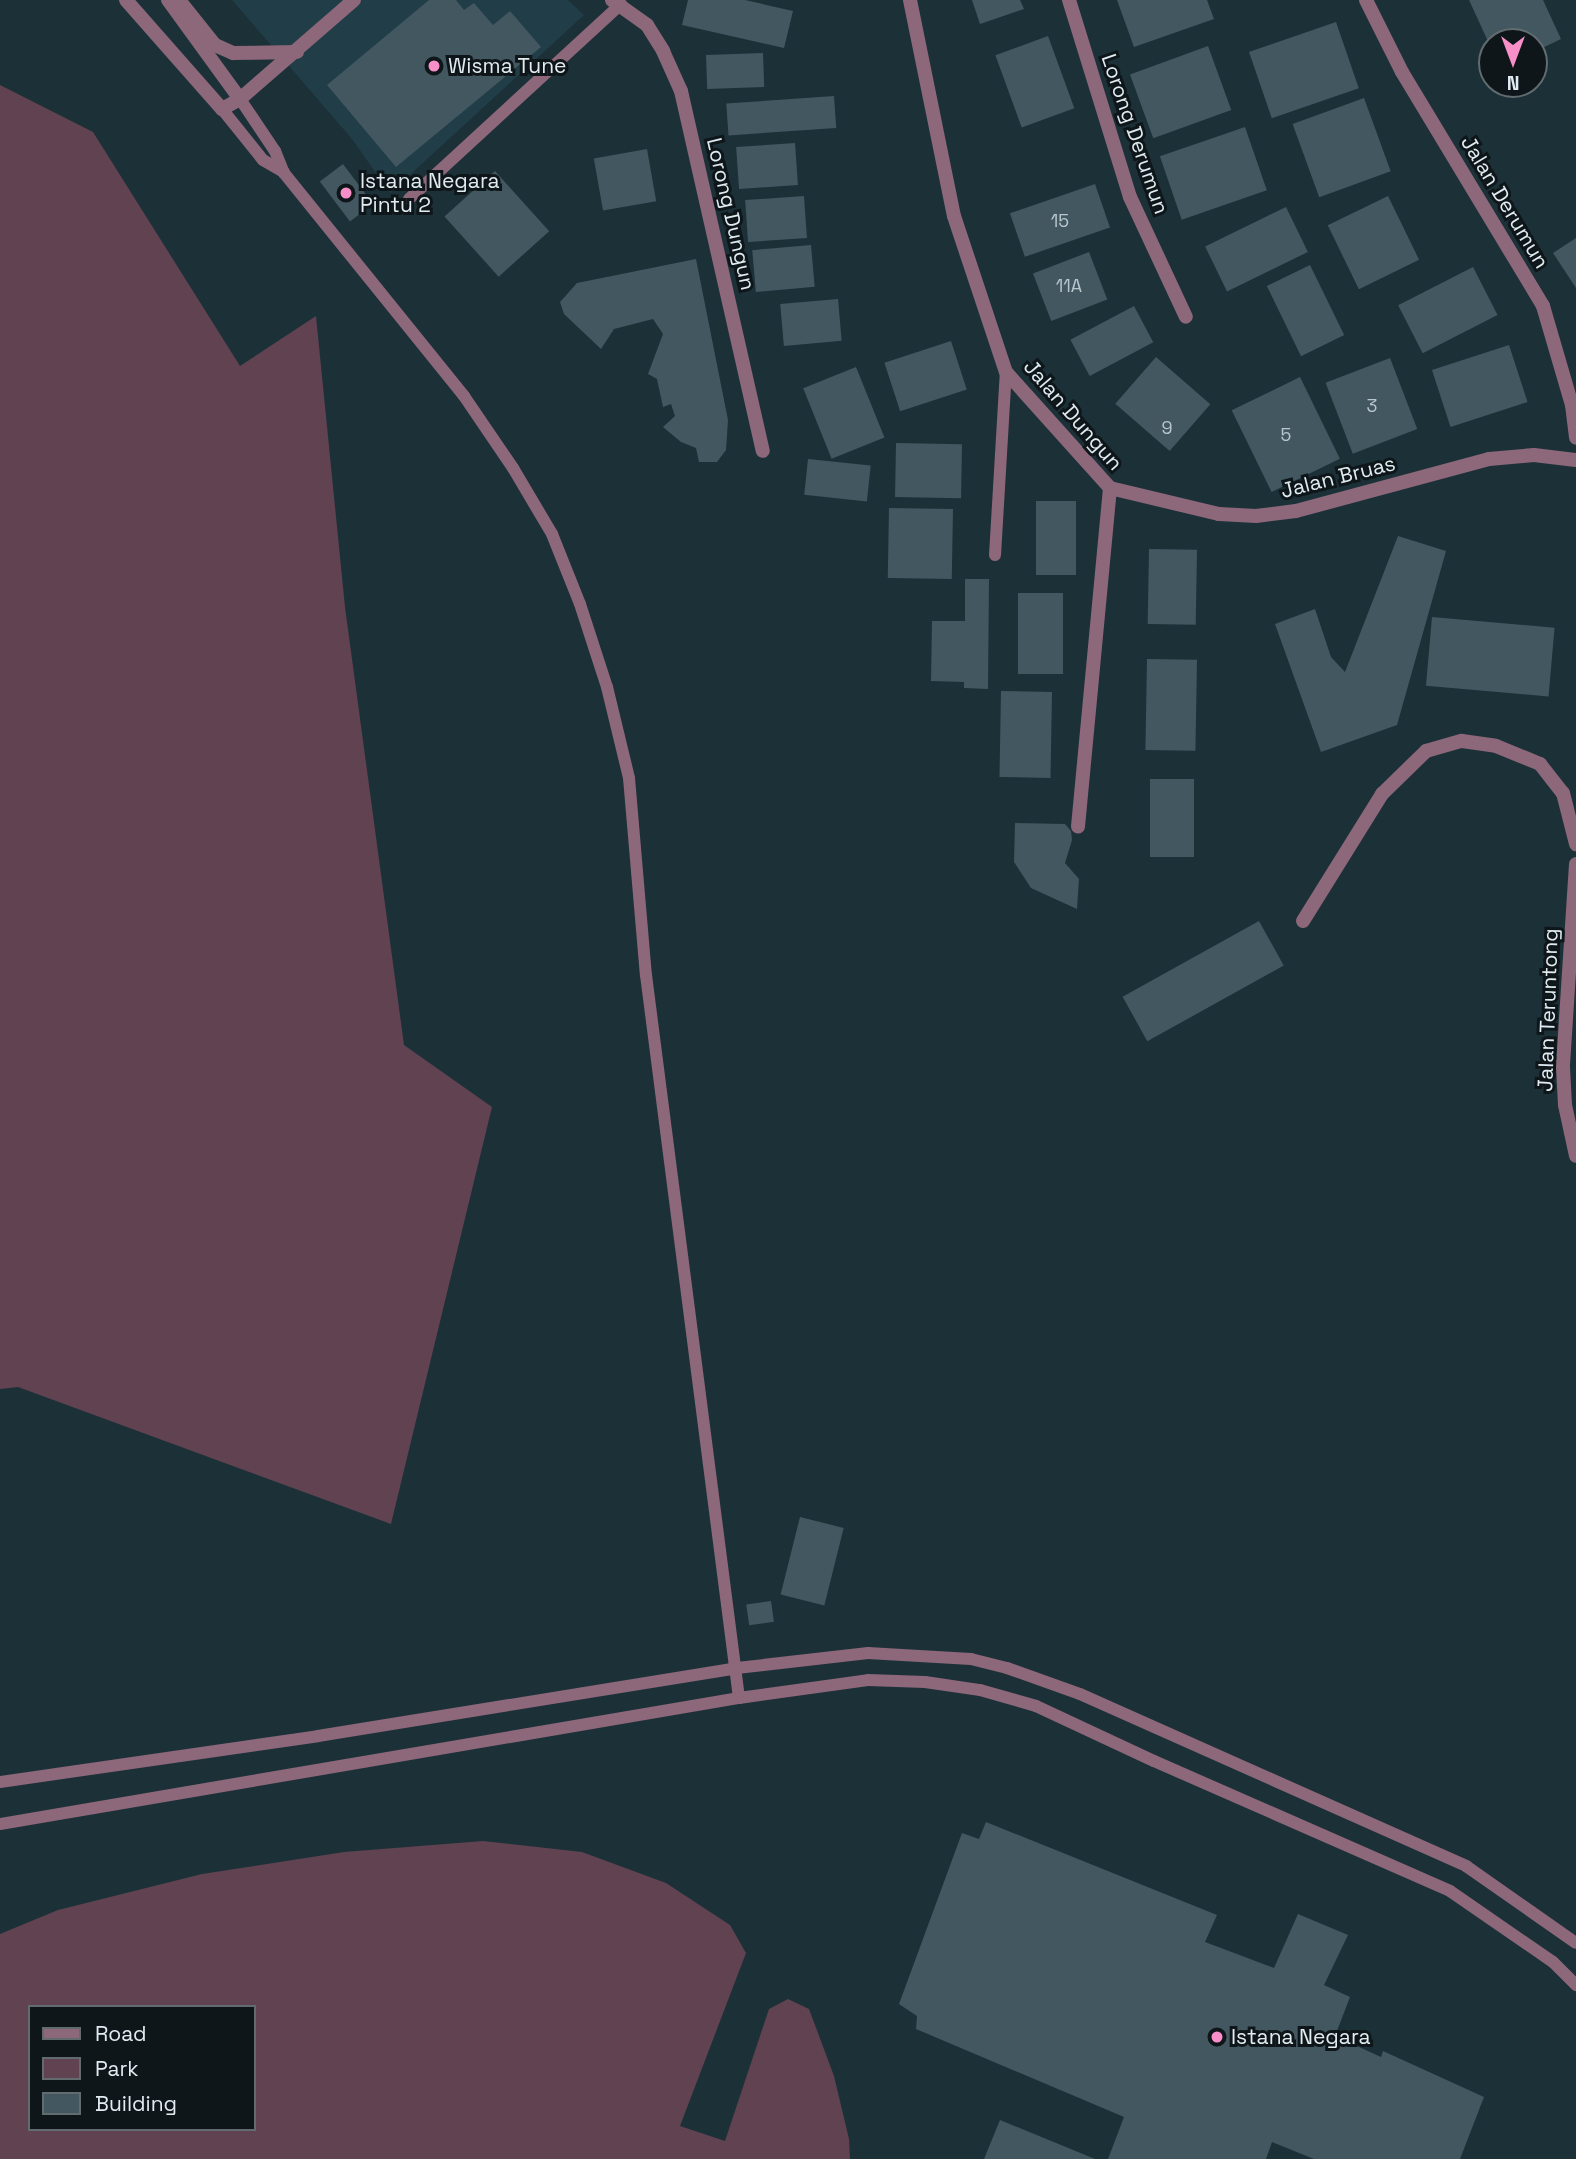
<!DOCTYPE html>
<html>
<head>
<meta charset="utf-8">
<style>
	body { margin:0 }
	#map { position:relative; width:1576px; height:2159px; overflow:hidden; background:#1c3038; font-family:"Space Grotesk",sans-serif }
	div>[style] { position:absolute }
	[style*='--x'] { left:calc(var(--x)*1px); top:calc(var(--y)*1px); width:calc(var(--w)*1px); rotate:calc(var(--a)*1deg) }
	.built>* { inset:0; background:#213d48 }
	.green>* { inset:0; background:#604251 }
	.building>* { inset:0; background:#425760; transform-origin:0 0 }
	.service>* { height:12px; margin:-6px; padding:0 6px; transform-origin:6px; border-radius:6px; background:#8d677a }
	.minor>* { height:14px; margin:-7px; padding:0 7px; transform-origin:7px; border-radius:7px; background:#8d677a }
	.dots>* { width:19px; height:19px; translate:-50% -50%; box-sizing:border-box; border:4px solid #0e161a; border-radius:50% }
	span { translate:-50% -50%; white-space:nowrap; text-align:center; line-height:1.15; -webkit-text-stroke:6px #0e161a; paint-order:stroke }
	.number-label { font-size:18px; color:#b8c7ce }
	.number-label span { -webkit-text-stroke-width:0 }
	.poi-label { font-size:21px; color:#e0ecf2 }
	.left { translate:0 -50%; text-align:left }
	.street-label { font-size:21px; color:#e0ecf2 }
	.legend { position:absolute; left:28px; top:2005px; width:228px; height:126px; box-sizing:border-box; background:#0e161a; border:2px solid #626c70; margin:0; padding:9px 12px; list-style:none; font-size:21px; color:#e0ecf2 }
	.legend li { display:flex; align-items:center; gap:14px; height:35px }
	.legend b { width:35px; border:2px solid #626c70 }
	.north { position:absolute; left:1478px; top:28px; width:70px; height:70px; box-sizing:border-box; background:#0e161a; border:2px solid #626c70; border-radius:50%; rotate:180deg; font-size:19px; font-weight:700; line-height:28px; text-align:center; color:#e0ecf2 }
	.north::after { content:''; display:block; margin:auto; width:24px; height:32px; background:#f98fc8; clip-path:polygon(50% 0,100% 100%,50% 72%,0 100%) }
</style>
</head>
<body>
<div id="map">
	<div class="built">
		<div style="clip-path:polygon(232px 0,568px 0,584px 15px,390px 193px,352px 139px)"></div>
	</div>
	<div class="green">
		<div style="clip-path:polygon(0 85px,93px 132px,240px 366px,316px 316px,345px 607px,404px 1045px,492px 1107px,391px 1524px,18px 1387px,0 1389px)"></div>
		<div style="clip-path:polygon(evenodd,483px 1841px,582px 1852px,666px 1883px,730px 1925px,746px 1953px,680px 2126px,725px 2141px,769px 2009px,788px 1999px,809px 2009px,834px 2076px,849px 2139px,850px 2159px,0 2159px,0 1934px,58px 1910px,202px 1874px,344px 1852px,483px 1841px,30px 2007px,254px 2007px,254px 2129px,30px 2129px,30px 2007px)"></div>
	</div>
	<div class="building">
		<div style="clip-path:polygon(429px 0,456px 0,464px 10px,474px 3px,493px 25px,510px 11px,541px 47px,396px 167px,327px 85px)"></div>
		<div style="clip-path:polygon(688px 0,745px 0,793px 11px,784px 48px,682px 25px)"></div>
		<div style="clip-path:polygon(972px 0,1020px 0,1024px 9px,980px 24px)"></div>
		<div style="clip-path:polygon(1117px 0,1207px 0,1214px 19px,1134px 47px)"></div>
		<div style="clip-path:polygon(1469px 0,1543px 0,1561px 39px,1534px 52px,1534px 42px,1492px 42px,1492px 50px)"></div>
		<div style="left:1336px;top:22px;width:70px;height:92px;rotate:71deg"></div>
		<div style="left:1048px;top:36px;width:77px;height:56px;rotate:70deg"></div>
		<div style="left:1208px;top:46px;width:68px;height:83px;rotate:70deg"></div>
		<div style="left:763px;top:53px;width:34px;height:57px;rotate:88deg"></div>
		<div style="left:834px;top:96px;width:32px;height:108px;rotate:86deg"></div>
		<div style="left:1364px;top:98px;width:78px;height:76px;rotate:70deg"></div>
		<div style="left:1245px;top:127px;width:67px;height:90px;rotate:71deg"></div>
		<div style="left:795px;top:143px;width:42px;height:59px;rotate:86deg"></div>
		<div style="left:647px;top:149px;width:53px;height:54px;rotate:80deg"></div>
		<div style="left:343px;top:164px;width:50px;height:29px;rotate:53deg"></div>
		<div style="left:495px;top:171px;width:81px;height:68px;rotate:48deg"></div>
		<div style="left:1095px;top:184px;width:46px;height:90px;rotate:71deg"></div>
		<div style="left:804px;top:196px;width:42px;height:59px;rotate:86deg"></div>
		<div style="left:1388px;top:196px;width:71px;height:67px;rotate:64deg"></div>
		<div style="left:1286px;top:207px;width:50px;height:90px;rotate:64deg"></div>
		<div style="clip-path:polygon(1576px 238px,1576px 288px,1553px 253px)"></div>
		<div style="left:811px;top:245px;width:42px;height:59px;rotate:85deg"></div>
		<div style="left:1089px;top:252px;width:51px;height:60px;rotate:69deg"></div>
		<div style="clip-path:polygon(696px 259px,728px 420px,726px 450px,717px 462px,699px 462px,696px 448px,681px 442px,663px 427px,675px 416px,671px 404px,663px 407px,657px 379px,648px 374px,663px 334px,653px 319px,614px 329px,601px 349px,564px 314px,560px 302px,577px 283px)"></div>
		<div style="left:1310px;top:265px;width:78px;height:48px;rotate:64deg"></div>
		<div style="left:1473px;top:267px;width:54px;height:84px;rotate:63deg"></div>
		<div style="left:838px;top:299px;width:42px;height:58px;rotate:85deg"></div>
		<div style="left:1134px;top:306px;width:41px;height:72px;rotate:62deg"></div>
		<div style="left:951px;top:341px;width:51px;height:70px;rotate:72deg"></div>
		<div style="left:1509px;top:345px;width:60px;height:81px;rotate:72deg"></div>
		<div style="left:1156px;top:357px;width:72px;height:62px;rotate:41deg"></div>
		<div style="left:1390px;top:358px;width:76px;height:69px;rotate:69deg"></div>
		<div style="left:856px;top:367px;width:76px;height:57px;rotate:68deg"></div>
		<div style="left:1300px;top:377px;width:91px;height:76px;rotate:64deg"></div>
		<div style="left:896px;top:443px;width:66px;height:54px;rotate:1deg"></div>
		<div style="left:808px;top:459px;width:63px;height:36px;rotate:6deg"></div>
		<div style="left:1036px;top:501px;width:40px;height:74px"></div>
		<div style="left:889px;top:508px;width:64px;height:70px;rotate:1deg"></div>
		<div style="clip-path:polygon(1398px 536px,1446px 551px,1397px 725px,1321px 752px,1275px 624px,1315px 609px,1331px 657px,1345px 672px)"></div>
		<div style="left:1149px;top:549px;width:48px;height:75px;rotate:1deg"></div>
		<div style="clip-path:polygon(965px 579px,989px 579px,988px 689px,964px 688px,964px 682px,931px 681px,932px 621px,965px 621px)"></div>
		<div style="left:1018px;top:593px;width:45px;height:81px"></div>
		<div style="left:1432px;top:617px;width:123px;height:69px;rotate:5deg"></div>
		<div style="left:1147px;top:659px;width:50px;height:91px;rotate:1deg"></div>
		<div style="left:1001px;top:691px;width:51px;height:86px;rotate:1deg"></div>
		<div style="left:1150px;top:779px;width:44px;height:78px"></div>
		<div style="clip-path:polygon(1015px 823px,1065px 824px,1071px 831px,1072px 840px,1065px 863px,1079px 879px,1077px 909px,1031px 888px,1014px 862px)"></div>
		<div style="left:1259px;top:921px;width:51px;height:156px;rotate:61deg"></div>
		<div style="left:800px;top:1517px;width:45px;height:80px;rotate:14deg"></div>
		<div style="left:771px;top:1601px;width:21px;height:25px;rotate:82deg"></div>
		<div style="clip-path:polygon(986px 1822px,1217px 1915px,1205px 1942px,1274px 1968px,1298px 1914px,1348px 1935px,1324px 1985px,1350px 1997px,1335px 2036px,1381px 2057px,1383px 2051px,1484px 2097px,1460px 2159px,1314px 2159px,1272px 2142px,1266px 2159px,1108px 2159px,1124px 2117px,916px 2029px,917px 2016px,899px 2004px,962px 1833px,979px 1839px)"></div>
		<div style="clip-path:polygon(1000px 2120px,1095px 2159px,984px 2159px)"></div>
	</div>
	<div class="service">
		<div style="--x:240;--y:99;--w:63;--a:56.1"></div>
		<div style="--x:275;--y:151;--w:24;--a:68"></div>
		<div style="--x:284;--y:173;--w:287;--a:51.1"></div>
		<div style="--x:464;--y:396;--w:87;--a:55.8"></div>
		<div style="--x:513;--y:468;--w:77;--a:59.4"></div>
		<div style="--x:552;--y:534;--w:75;--a:68.2"></div>
		<div style="--x:580;--y:604;--w:87;--a:72"></div>
		<div style="--x:607;--y:687;--w:94;--a:76.4"></div>
		<div style="--x:629;--y:778;--w:198;--a:85.1"></div>
		<div style="--x:646;--y:975;--w:729;--a:82.67"></div>
		<div style="--x:222;--y:109;--w:65;--a:51.2"></div>
		<div style="--x:263;--y:160;--w:24;--a:30"></div>
		<div style="--x:409;--y:199;--w:288;--a:-42.6"></div>
		<div style="--x:995;--y:555;--w:183;--a:-86.6"></div>
		<div style="--x:0;--y:1782;--w:321;--a:-8.2"></div>
		<div style="--x:318;--y:1736;--w:424;--a:-9.2"></div>
		<div style="--x:737;--y:1668;--w:132;--a:-6.5"></div>
		<div style="--x:868;--y:1653;--w:103;--a:3.3"></div>
		<div style="--x:971;--y:1659;--w:37;--a:14"></div>
		<div style="--x:1007;--y:1668;--w:77;--a:19.6"></div>
		<div style="--x:1080;--y:1694;--w:423;--a:24"></div>
		<div style="--x:1466;--y:1866;--w:134;--a:35"></div>
		<div style="--x:0;--y:1824;--w:750;--a:-9.68"></div>
		<div style="--x:739;--y:1698;--w:130;--a:-7.9"></div>
		<div style="--x:868;--y:1680;--w:57;--a:2"></div>
		<div style="--x:925;--y:1682;--w:56;--a:8.3"></div>
		<div style="--x:980;--y:1690;--w:58;--a:15.9"></div>
		<div style="--x:1036;--y:1706;--w:130;--a:25"></div>
		<div style="--x:1154;--y:1761;--w:323;--a:23.7"></div>
		<div style="--x:1450;--y:1891;--w:125;--a:34.6"></div>
		<div style="--x:1553;--y:1962;--w:33;--a:45"></div>
	</div>
	<div class="minor">
		<div style="--x:126;--y:0;--w:145;--a:48.6"></div>
		<div style="--x:222;--y:109;--w:21;--a:-29"></div>
		<div style="--x:240;--y:99;--w:151;--a:-41"></div>
		<div style="--x:168;--y:0;--w:122;--a:54"></div>
		<div style="--x:179;--y:0;--w:58;--a:51.3"></div>
		<div style="--x:215;--y:45;--w:20;--a:24"></div>
		<div style="--x:233;--y:53;--w:64;--a:-0.9"></div>
		<div style="--x:612;--y:0;--w:43;--a:35.5"></div>
		<div style="--x:647;--y:25;--w:31;--a:58"></div>
		<div style="--x:663;--y:51;--w:44;--a:65.8"></div>
		<div style="--x:681;--y:91;--w:369;--a:77.2"></div>
		<div style="--x:910;--y:0;--w:220;--a:78.5"></div>
		<div style="--x:954;--y:216;--w:164;--a:71.6"></div>
		<div style="--x:1006;--y:372;--w:156;--a:48.1"></div>
		<div style="--x:1110;--y:488;--w:340;--a:95.4"></div>
		<div style="--x:1069;--y:0;--w:206;--a:72.8"></div>
		<div style="--x:1130;--y:197;--w:132;--a:65"></div>
		<div style="--x:1366;--y:0;--w:80;--a:63.4"></div>
		<div style="--x:1402;--y:72;--w:273;--a:58.9"></div>
		<div style="--x:1543;--y:306;--w:103;--a:73.7"></div>
		<div style="--x:1572;--y:405;--w:33;--a:83"></div>
		<div style="--x:1110;--y:488;--w:112;--a:13.4"></div>
		<div style="--x:1219;--y:514;--w:37;--a:3"></div>
		<div style="--x:1256;--y:516;--w:40;--a:-7.1"></div>
		<div style="--x:1296;--y:511;--w:200;--a:-15.1"></div>
		<div style="--x:1489;--y:459;--w:45;--a:-5.1"></div>
		<div style="--x:1534;--y:455;--w:42;--a:6.8"></div>
		<div style="--x:1576;--y:864;--w:203;--a:93.7"></div>
		<div style="--x:1563;--y:1067;--w:38;--a:87"></div>
		<div style="--x:1565;--y:1105;--w:52;--a:77.8"></div>
		<div style="--x:1303;--y:921;--w:150;--a:-58.1"></div>
		<div style="--x:1382;--y:794;--w:62;--a:-44.3"></div>
		<div style="--x:1426;--y:751;--w:37;--a:-16"></div>
		<div style="--x:1462;--y:741;--w:34;--a:8"></div>
		<div style="--x:1496;--y:746;--w:48;--a:22.2"></div>
		<div style="--x:1540;--y:764;--w:37;--a:52"></div>
		<div style="--x:1563;--y:793;--w:53;--a:75.7"></div>
	</div>
	<div class="dots">
		<div style="left:434px;top:66px;background:#f98fc8"></div>
		<div style="left:346px;top:193px;background:#f98fc8"></div>
		<div style="left:1217px;top:2037px;background:#f98fc8"></div>
	</div>
	<div class="number-label">
		<span style="left:1060px;top:221px">15</span>
		<span style="left:1069px;top:286px">11A</span>
		<span style="left:1372px;top:406px">3</span>
		<span style="left:1167px;top:428px">9</span>
		<span style="left:1286px;top:435px">5</span>
	</div>
	<div class="poi-label">
		<span class="left" style="left:448px;top:66px">Wisma Tune</span>
		<span class="left" style="left:360px;top:193px">Istana Negara<br>Pintu 2</span>
		<span class="left" style="left:1231px;top:2037px">Istana Negara</span>
	</div>
	<div class="street-label">
		<span style="left:1135px;top:134px;rotate:71deg">Lorong Derumun</span>
		<span style="left:1505px;top:202px;rotate:59deg">Jalan Derumun</span>
		<span style="left:731px;top:214px;rotate:77deg">Lorong Dungun</span>
		<span style="left:1073px;top:415px;rotate:49deg">Jalan Dungun</span>
		<span style="left:1338px;top:477px;rotate:-14deg">Jalan Bruas</span>
		<span style="left:1548px;top:1010px;rotate:-88deg">Jalan Teruntong</span>
	</div>
	<ul class="legend">
	<li><b style="height:9px;background:#8d677a"></b>Road</li>
	<li><b style="height:19px;background:#604251"></b>Park</li>
	<li><b style="height:19px;background:#425760"></b>Building</li>
	</ul>
	<div class="north">N</div>
</div>
</body>
</html>
